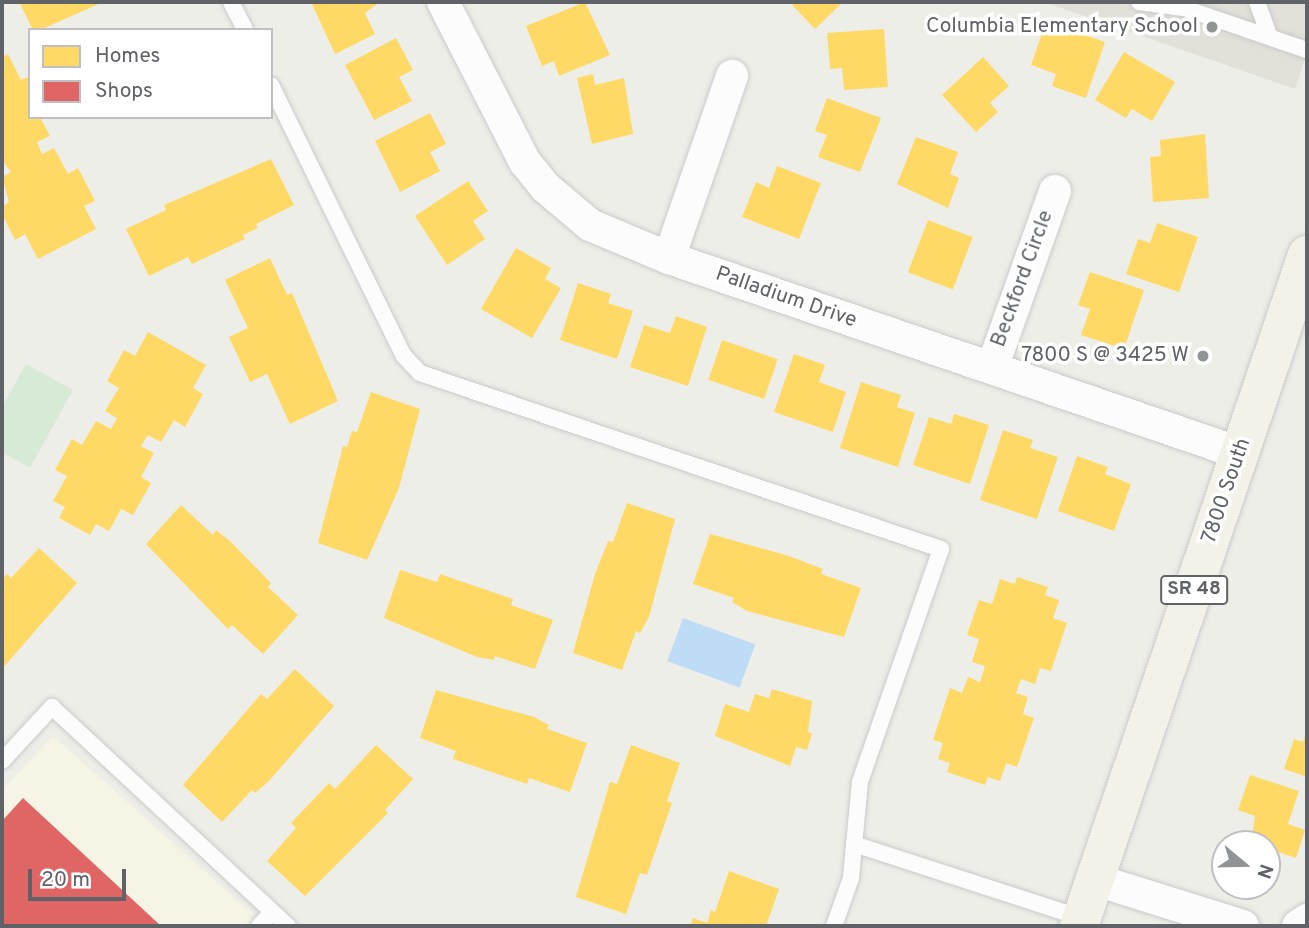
<!DOCTYPE html>
<html>
<head>
<meta charset="utf-8">
<style>
	body { margin:0 }
	#map { position:relative; width:1309px; height:928px; overflow:hidden; background:#eeeee9; font-family:Overpass,sans-serif }
	div>[style] { position:absolute }
	[style*='--x'] { left:calc(var(--x)*1px); top:calc(var(--y)*1px); width:calc(var(--w)*1px); rotate:calc(var(--a)*1deg) }
	.commercial>* { inset:0; background:#f6f4e4 }
	.education>* { inset:0; background:#e1e0d9 }
	.green>* { inset:0; background:#d7ead6 }
	.water>* { inset:0; background:#bfdcf7; transform-origin:0 0 }
	.homes>* { inset:0; background:#ffd966; transform-origin:0 0 }
	.shops>* { inset:0; background:#e06666 }
	.roads { filter:drop-shadow(0 0 2px #cacaca) drop-shadow(0 0 2px #cacaca) }
	.service>* { height:16px; margin:-8px; padding:0 8px; transform-origin:8px; border-radius:8px; background:#fcfcfc }
	.minor>* { height:32px; margin:-16px; padding:0 16px; transform-origin:16px; border-radius:16px; background:#fcfcfc }
	.primary>* { height:38px; margin:-19px; padding:0 19px; transform-origin:19px; border-radius:19px; background:#f3f2e9 }
	.dots>* { width:19px; height:19px; translate:-50% -50%; box-sizing:border-box; border:4px solid #fff; border-radius:50% }
	span { translate:-50% -50%; white-space:nowrap; text-align:center; line-height:1.15; -webkit-text-stroke:7px #fff; paint-order:stroke }
	.shield-label span { padding:2px 5px; background:#fff; border:2px solid; border-radius:5px; -webkit-text-stroke-width:0 }
	.shield-label { font-size:19px; color:#5f6267; font-weight:700 }
	.poi-label { font-size:21px; color:#5f6267 }
	.right { translate:-100% -50%; text-align:right }
	.street-label { font-size:21px; color:#5f6267 }
	.frame { position:absolute; inset:0; border:4px solid #5f6267; pointer-events:none }
	.legend { position:absolute; left:28px; top:28px; width:245px; height:91px; box-sizing:border-box; background:#fff; border:2px solid #bfc0c2; margin:0; padding:9px 12px; list-style:none; font-size:21px; color:#5f6267 }
	.legend li { display:flex; align-items:center; gap:14px; height:35px }
	.legend b { width:35px; border:2px solid #bfc0c2 }
	.north { position:absolute; left:1211px; top:830px; width:70px; height:70px; box-sizing:border-box; background:#fff; border:2px solid #bfc0c2; border-radius:50%; rotate:109deg; font-size:19px; font-weight:700; line-height:28px; text-align:center; color:#5f6267 }
	.north::after { content:''; display:block; margin:auto; width:24px; height:32px; background:#919394; clip-path:polygon(50% 0,100% 100%,50% 72%,0 100%) }
	.scale { position:absolute; left:28px; top:869px; width:98px; height:32px; box-sizing:border-box; border:4px solid #5f6267; border-top:0; padding-left:9px; font-size:21px; line-height:24px; white-space:nowrap; color:#5f6267; -webkit-text-stroke:5px #fff; paint-order:stroke }
</style>
</head>
<body>
<div id="map">
	<div class="commercial">
		<div style="clip-path:polygon(53px 736px,266px 926px,2px 926px,2px 790px)"></div>
	</div>
	<div class="education">
		<div style="clip-path:polygon(1044px 2px,1307px 2px,1307px 53px,1295px 89px)"></div>
	</div>
	<div class="green">
		<div style="clip-path:polygon(26px 364px,73px 390px,30px 468px,2px 452px,2px 407px)"></div>
	</div>
	<div class="water">
		<div style="left:683px;top:618px;width:77px;height:46px;rotate:20deg"></div>
	</div>
	<div class="homes">
		<div style="clip-path:polygon(19px 2px,103px 2px,40px 30px,33px 30px)"></div>
		<div style="clip-path:polygon(311px 2px,380px 2px,365px 13px,375px 34px,335px 54px)"></div>
		<div style="clip-path:polygon(585px 2px,610px 55px,559px 76px,554px 61px,542px 66px,526px 26px)"></div>
		<div style="clip-path:polygon(795px 2px,843px 2px,815px 29px,792px 5px)"></div>
		<div style="clip-path:polygon(1046px 22px,1105px 42px,1086px 98px,1052px 86px,1056px 74px,1031px 65px)"></div>
		<div style="clip-path:polygon(884px 29px,888px 87px,844px 90px,842px 68px,830px 69px,827px 33px)"></div>
		<div style="clip-path:polygon(396px 38px,413px 70px,399px 77px,412px 101px,374px 120px,345px 65px)"></div>
		<div style="clip-path:polygon(1124px 52px,1175px 82px,1152px 121px,1132px 109px,1126px 118px,1095px 100px)"></div>
		<div style="clip-path:polygon(8px 54px,21px 80px,30px 76px,30px 117px,40px 117px,50px 136px,37px 142px,42px 154px,54px 148px,68px 174px,78px 168px,95px 201px,84px 206px,96px 229px,38px 259px,25px 234px,15px 240px,2px 214px,2px 207px,9px 202px,2px 177px,11px 172px,2px 160px,2px 57px)"></div>
		<div style="clip-path:polygon(983px 57px,1009px 86px,990px 103px,998px 112px,976px 132px,942px 95px)"></div>
		<div style="clip-path:polygon(593px 74px,595px 85px,624px 78px,633px 134px,592px 144px,577px 78px)"></div>
		<div style="clip-path:polygon(827px 98px,881px 118px,860px 172px,818px 157px,827px 135px,815px 131px)"></div>
		<div style="clip-path:polygon(430px 113px,446px 144px,430px 152px,440px 171px,400px 192px,375px 141px)"></div>
		<div style="clip-path:polygon(1205px 134px,1209px 198px,1153px 202px,1150px 157px,1161px 156px,1160px 140px)"></div>
		<div style="clip-path:polygon(916px 137px,958px 152px,950px 174px,959px 178px,948px 208px,897px 184px)"></div>
		<div style="clip-path:polygon(271px 159px,294px 205px,256px 224px,258px 228px,243px 235px,245px 239px,192px 264px,188px 257px,149px 276px,126px 229px,166px 210px,164px 205px)"></div>
		<div style="clip-path:polygon(777px 166px,821px 183px,799px 239px,742px 217px,756px 182px,769px 188px)"></div>
		<div style="clip-path:polygon(468px 181px,488px 211px,473px 221px,485px 239px,447px 265px,415px 216px)"></div>
		<div style="left:928px;top:220px;width:48px;height:56px;rotate:21deg"></div>
		<div style="clip-path:polygon(1157px 223px,1198px 237px,1179px 292px,1126px 274px,1138px 239px,1150px 243px)"></div>
		<div style="clip-path:polygon(516px 248px,551px 268px,545px 279px,561px 288px,532px 338px,481px 309px)"></div>
		<div style="clip-path:polygon(270px 258px,287px 295px,292px 293px,338px 401px,290px 424px,267px 374px,250px 382px,229px 337px,248px 328px,225px 280px)"></div>
		<div style="clip-path:polygon(1090px 272px,1144px 290px,1124px 349px,1081px 335px,1090px 309px,1078px 305px)"></div>
		<div style="clip-path:polygon(578px 283px,611px 294px,608px 303px,633px 311px,617px 359px,560px 340px)"></div>
		<div style="clip-path:polygon(676px 316px,707px 327px,688px 386px,630px 367px,644px 325px,670px 333px)"></div>
		<div style="clip-path:polygon(148px 332px,206px 365px,193px 388px,203px 394px,185px 427px,174px 420px,161px 442px,148px 435px,141px 446px,154px 453px,141px 477px,151px 483px,133px 515px,121px 509px,109px 531px,96px 524px,90px 535px,59px 518px,65px 507px,53px 501px,67px 476px,55px 470px,72px 439px,82px 445px,96px 421px,111px 429px,117px 418px,105px 411px,119px 388px,107px 381px,124px 350px,135px 356px)"></div>
		<div style="left:722px;top:340px;width:59px;height:42px;rotate:19deg"></div>
		<div style="clip-path:polygon(794px 354px,825px 365px,819px 382px,846px 392px,833px 432px,774px 412px)"></div>
		<div style="clip-path:polygon(861px 382px,901px 395px,897px 407px,915px 413px,898px 467px,840px 448px)"></div>
		<div style="clip-path:polygon(371px 392px,420px 409px,399px 488px,367px 560px,318px 543px,343px 446px,347px 447px,352px 431px,357px 432px)"></div>
		<div style="clip-path:polygon(954px 414px,989px 425px,970px 484px,913px 465px,929px 417px,951px 424px)"></div>
		<div style="clip-path:polygon(1003px 430px,1033px 440px,1030px 448px,1058px 457px,1037px 519px,980px 500px)"></div>
		<div style="clip-path:polygon(1077px 456px,1108px 467px,1105px 474px,1131px 484px,1114px 531px,1058px 511px)"></div>
		<div style="clip-path:polygon(627px 503px,675px 519px,649px 617px,640px 633px,636px 631px,622px 670px,573px 653px,595px 574px,608px 541px,613px 542px)"></div>
		<div style="clip-path:polygon(181px 505px,213px 535px,216px 530px,230px 541px,271px 583px,268px 587px,298px 615px,263px 654px,232px 625px,228px 629px,146px 544px)"></div>
		<div style="clip-path:polygon(710px 534px,789px 556px,823px 569px,821px 574px,861px 588px,844px 637px,747px 611px,732px 602px,734px 598px,693px 584px)"></div>
		<div style="clip-path:polygon(39px 548px,77px 583px,2px 669px,2px 580px,7px 574px,11px 578px)"></div>
		<div style="clip-path:polygon(400px 570px,437px 582px,440px 574px,513px 599px,511px 605px,553px 620px,535px 669px,495px 656px,494px 660px,477px 657px,384px 618px)"></div>
		<div style="clip-path:polygon(1017px 577px,1048px 587px,1045px 595px,1059px 600px,1053px 618px,1067px 623px,1051px 671px,1040px 668px,1035px 684px,1021px 679px,1016px 693px,1028px 697px,1023px 714px,1034px 718px,1017px 767px,1006px 763px,1000px 781px,988px 777px,985px 785px,947px 772px,950px 763px,938px 759px,943px 743px,933px 740px,950px 688px,962px 693px,968px 677px,980px 682px,985px 666px,972px 662px,979px 639px,967px 635px,979px 600px,992px 604px,1000px 579px,1015px 584px)"></div>
		<div style="clip-path:polygon(295px 669px,334px 706px,269px 781px,255px 793px,252px 790px,222px 822px,183px 785px,261px 694px,267px 699px)"></div>
		<div style="clip-path:polygon(772px 689px,812px 701px,808px 732px,812px 734px,807px 750px,796px 747px,790px 766px,715px 736px,725px 704px,749px 712px,755px 694px,769px 698px)"></div>
		<div style="clip-path:polygon(436px 690px,534px 717px,549px 725px,547px 729px,587px 743px,570px 792px,529px 778px,527px 784px,453px 759px,456px 751px,420px 738px)"></div>
		<div style="clip-path:polygon(1307px 729px,1307px 777px,1284px 769px,1294px 739px,1303px 742px)"></div>
		<div style="clip-path:polygon(376px 745px,413px 779px,385px 810px,388px 813px,305px 896px,267px 861px,296px 828px,291px 823px,329px 783px,335px 789px)"></div>
		<div style="clip-path:polygon(631px 745px,680px 763px,667px 801px,672px 803px,647px 875px,640px 873px,626px 914px,576px 897px,610px 782px,617px 784px)"></div>
		<div style="clip-path:polygon(1250px 775px,1299px 791px,1288px 824px,1305px 830px,1296px 858px,1267px 848px,1267px 844px,1251px 843px,1255px 816px,1238px 810px)"></div>
		<div style="clip-path:polygon(729px 871px,779px 889px,766px 926px,690px 926px,693px 918px,707px 923px,711px 910px,715px 912px)"></div>
	</div>
	<div class="shops">
		<div style="clip-path:polygon(23px 798px,161px 926px,7px 926px,2px 922px,2px 821px)"></div>
	</div>
	<div class="roads">
		<div class="service">
			<div style="--x:231;--y:2;--w:31;--a:63"></div>
			<div style="--x:1139;--y:2;--w:45;--a:7.6"></div>
			<div style="--x:1184;--y:8;--w:130;--a:18.9"></div>
			<div style="--x:1257;--y:2;--w:37;--a:70"></div>
			<div style="--x:271;--y:85;--w:302;--a:63.9"></div>
			<div style="--x:404;--y:356;--w:23;--a:47"></div>
			<div style="--x:420;--y:373;--w:550;--a:18.67"></div>
			<div style="--x:941;--y:549;--w:247;--a:109.2"></div>
			<div style="--x:860;--y:782;--w:96;--a:95.4"></div>
			<div style="--x:851;--y:878;--w:51;--a:109.5"></div>
			<div style="--x:2;--y:761;--w:74;--a:-47.2"></div>
			<div style="--x:52;--y:707;--w:322;--a:42.9"></div>
			<div style="--x:854;--y:844;--w:240;--a:18"></div>
			<div style="--x:259;--y:926;--w:19;--a:-47"></div>
		</div>
		<div class="minor">
			<div style="--x:443;--y:2;--w:180;--a:62.9"></div>
			<div style="--x:525;--y:162;--w:32;--a:51"></div>
			<div style="--x:545;--y:187;--w:59;--a:40.2"></div>
			<div style="--x:590;--y:225;--w:86;--a:22.7"></div>
			<div style="--x:669;--y:258;--w:603;--a:18.86"></div>
			<div style="--x:669;--y:258;--w:193;--a:-70.9"></div>
			<div style="--x:992;--y:368;--w:188;--a:-70.4"></div>
			<div style="--x:1096;--y:880;--w:154;--a:17.4"></div>
			<div style="--x:1298;--y:926;--w:11;--a:-34"></div>
		</div>
		<div class="primary">
			<div style="--x:1079;--y:926;--w:709;--a:-71.23"></div>
		</div>
	</div>
	<div class="dots">
		<div style="left:1212px;top:27px;background:#919394"></div>
		<div style="left:1203px;top:356px;background:#919394"></div>
	</div>
	<div class="shield-label">
		<span style="left:1194px;top:590px">SR 48</span>
	</div>
	<div class="poi-label">
		<span class="right" style="left:1198px;top:27px">Columbia Elementary School</span>
		<span class="right" style="left:1189px;top:356px">7800 S @ 3425 W</span>
	</div>
	<div class="street-label">
		<span style="left:1023px;top:279px;rotate:-70deg">Beckford Circle</span>
		<span style="left:786px;top:298px;rotate:19deg">Palladium Drive</span>
		<span style="left:1227px;top:491px;rotate:-71deg">7800 South</span>
	</div>
	<div class="frame"></div>
	<ul class="legend">
	<li><b style="height:19px;background:#ffd966"></b>Homes</li>
	<li><b style="height:19px;background:#e06666"></b>Shops</li>
	</ul>
	<div class="north">N</div>
	<div class="scale">20 m</div>
</div>
</body>
</html>
